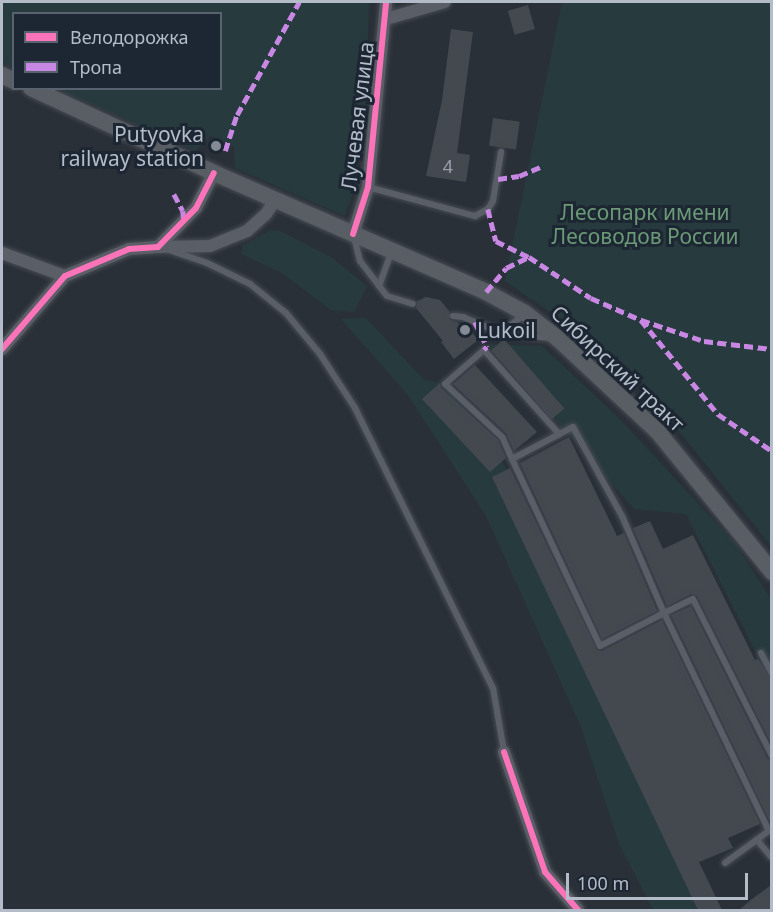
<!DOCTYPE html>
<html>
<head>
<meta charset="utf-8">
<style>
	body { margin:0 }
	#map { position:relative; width:773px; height:912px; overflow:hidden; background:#2a3038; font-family:"Noto Sans",sans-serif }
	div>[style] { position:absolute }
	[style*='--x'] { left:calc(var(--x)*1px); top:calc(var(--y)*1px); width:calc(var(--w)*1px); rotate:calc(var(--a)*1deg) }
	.green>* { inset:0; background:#273a3e }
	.building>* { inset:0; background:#444950; transform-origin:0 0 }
	.roads { filter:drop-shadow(0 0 2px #484c53) drop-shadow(0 0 2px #484c53) }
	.service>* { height:6px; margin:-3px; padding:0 3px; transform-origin:3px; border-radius:3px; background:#5a5e66 }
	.minor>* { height:12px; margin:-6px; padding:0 6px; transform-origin:6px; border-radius:6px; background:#5a5e66 }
	.secondary>* { height:16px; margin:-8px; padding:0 8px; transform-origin:8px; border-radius:8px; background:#595d64 }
	.quiet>* { height:4.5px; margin-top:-2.25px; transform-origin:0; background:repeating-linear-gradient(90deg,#c787e3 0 9px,transparent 0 13.5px) }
	.cycleway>* { height:6px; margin:-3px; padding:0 3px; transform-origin:3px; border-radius:3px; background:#fb73b8 }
	.dots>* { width:16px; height:16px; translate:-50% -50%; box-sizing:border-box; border:3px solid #1d2633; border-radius:50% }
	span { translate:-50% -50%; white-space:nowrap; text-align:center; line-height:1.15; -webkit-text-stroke:6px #1d2633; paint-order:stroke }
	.number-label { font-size:18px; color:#989fab }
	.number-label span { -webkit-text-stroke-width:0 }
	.street-label { font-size:21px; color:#b4bcc9 }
	.poi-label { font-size:21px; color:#b4bcc9 }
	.right { translate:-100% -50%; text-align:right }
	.left { translate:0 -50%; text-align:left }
	.park-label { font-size:21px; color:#6b9a76 }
	.frame { position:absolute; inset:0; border:3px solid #b4bcc9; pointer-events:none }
	.legend { position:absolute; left:12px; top:12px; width:210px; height:78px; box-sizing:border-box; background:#1d2633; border:2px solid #59626f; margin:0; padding:8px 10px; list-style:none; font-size:18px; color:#b4bcc9 }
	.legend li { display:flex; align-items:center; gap:12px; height:30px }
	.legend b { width:30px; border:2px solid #59626f }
	.scale { position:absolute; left:566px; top:873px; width:182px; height:27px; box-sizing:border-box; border:3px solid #b4bcc9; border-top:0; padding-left:8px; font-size:18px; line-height:21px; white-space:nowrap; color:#b4bcc9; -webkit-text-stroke:4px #1d2633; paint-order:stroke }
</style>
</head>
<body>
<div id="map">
	<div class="green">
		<div style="clip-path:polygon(2px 2px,369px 2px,366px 93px,356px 184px,345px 216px,235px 168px,234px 147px,211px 136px,195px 151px,58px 89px,220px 88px,220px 14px,14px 14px,13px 68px,2px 62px)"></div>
		<div style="clip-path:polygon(562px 2px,771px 2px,771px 546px,626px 365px,505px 281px)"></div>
		<div style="clip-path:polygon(270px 230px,280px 231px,331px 257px,367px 286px,354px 312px,331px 310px,282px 273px,241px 254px,243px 245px)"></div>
		<div style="clip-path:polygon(366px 318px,424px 380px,439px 382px,489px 433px,584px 631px,693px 881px,710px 910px,653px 910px,619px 844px,581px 727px,486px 516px,408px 395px,341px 319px)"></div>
		<div style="clip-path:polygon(488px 344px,542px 346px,617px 416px,735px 543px,771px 599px,771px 682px,686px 514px,634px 509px)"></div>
	</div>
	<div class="building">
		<div style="left:528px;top:5px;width:25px;height:21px;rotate:74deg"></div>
		<div style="clip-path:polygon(451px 29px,473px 32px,457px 153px,470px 155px,466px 182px,426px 176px,442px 100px)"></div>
		<div style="left:493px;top:118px;width:27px;height:28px;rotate:8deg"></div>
		<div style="clip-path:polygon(426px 297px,440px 300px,450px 312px,450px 320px,457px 322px,461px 327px,465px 324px,478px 340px,454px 359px,441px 342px,443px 341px,416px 308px,417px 301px)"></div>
		<div style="left:504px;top:339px;width:92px;height:17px;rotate:49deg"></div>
		<div style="clip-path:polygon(475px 365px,537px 432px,514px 451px,506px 433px,453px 384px)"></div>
		<div style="clip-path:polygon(440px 383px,441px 388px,498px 440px,506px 458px,490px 472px,422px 399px)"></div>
		<div style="clip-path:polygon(569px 437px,617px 536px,624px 533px,657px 611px,602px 639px,520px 463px)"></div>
		<div style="clip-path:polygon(510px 468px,597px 650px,602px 651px,662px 620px,760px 824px,728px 838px,733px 848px,699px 862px,722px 910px,698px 910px,492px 477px)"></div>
		<div style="clip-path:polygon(650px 521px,663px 549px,693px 535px,755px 660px,758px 659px,771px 679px,771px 743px,697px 596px,691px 594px,667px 606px,633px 528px)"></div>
		<div style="clip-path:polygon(691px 606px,767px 758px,771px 761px,771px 819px,769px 820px,671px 615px)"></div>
		<div style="clip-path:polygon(771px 885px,771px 910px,739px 910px,752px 899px)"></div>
	</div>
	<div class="roads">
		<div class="service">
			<div style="--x:368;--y:187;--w:111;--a:15.2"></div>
			<div style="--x:475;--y:216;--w:15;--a:-28"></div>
			<div style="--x:488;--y:209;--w:9;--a:-58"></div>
			<div style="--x:493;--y:201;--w:50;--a:-80.7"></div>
			<div style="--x:354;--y:237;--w:25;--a:76"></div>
			<div style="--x:360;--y:261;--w:44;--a:52.4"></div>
			<div style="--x:387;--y:296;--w:27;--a:17"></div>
			<div style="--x:169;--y:250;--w:40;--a:18.9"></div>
			<div style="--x:207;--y:263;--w:48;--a:26"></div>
			<div style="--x:250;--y:284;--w:46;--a:38.9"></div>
			<div style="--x:286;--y:313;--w:53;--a:50.3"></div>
			<div style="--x:320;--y:354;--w:64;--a:57.1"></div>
			<div style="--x:355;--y:408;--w:312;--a:63.8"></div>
			<div style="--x:493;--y:688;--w:65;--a:80.2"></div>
			<div style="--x:379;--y:286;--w:37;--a:-70"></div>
			<div style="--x:453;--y:316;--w:10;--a:6"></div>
			<div style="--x:463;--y:317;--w:41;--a:22.8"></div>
			<div style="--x:501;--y:333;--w:28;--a:-39"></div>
			<div style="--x:501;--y:333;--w:50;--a:5.7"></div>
			<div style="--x:512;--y:459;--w:69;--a:-27.7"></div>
			<div style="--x:573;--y:427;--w:102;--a:61.2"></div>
			<div style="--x:622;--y:516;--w:106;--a:66.6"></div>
			<div style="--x:664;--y:613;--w:72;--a:152.7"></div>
			<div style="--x:600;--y:646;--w:207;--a:-115.2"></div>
			<div style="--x:512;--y:459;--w:24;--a:-114"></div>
			<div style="--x:502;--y:437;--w:78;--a:-137.1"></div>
			<div style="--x:445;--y:384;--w:52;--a:-41.1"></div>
			<div style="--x:484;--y:350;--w:113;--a:48.2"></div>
			<div style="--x:761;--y:653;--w:24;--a:62"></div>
			<div style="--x:769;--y:831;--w:242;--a:-115.7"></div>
			<div style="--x:664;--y:613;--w:32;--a:-26"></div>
			<div style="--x:693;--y:599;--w:176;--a:63.3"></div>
			<div style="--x:757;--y:840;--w:23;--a:50"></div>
			<div style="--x:725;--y:863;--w:56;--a:-36.3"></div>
		</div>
		<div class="minor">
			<div style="--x:386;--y:19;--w:61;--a:-16.1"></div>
			<div style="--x:353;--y:234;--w:49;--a:-72.3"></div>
			<div style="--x:368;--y:187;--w:186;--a:-84.4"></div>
			<div style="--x:158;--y:247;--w:52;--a:-1.1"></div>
			<div style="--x:210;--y:246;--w:40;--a:-22"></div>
			<div style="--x:247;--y:231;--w:25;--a:-42"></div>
			<div style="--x:266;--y:214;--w:17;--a:-57"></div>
			<div style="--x:2;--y:253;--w:67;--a:20.1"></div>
			<div style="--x:2;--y:349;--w:96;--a:-49.2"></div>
			<div style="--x:65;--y:276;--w:69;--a:-22.9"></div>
			<div style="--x:129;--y:249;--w:29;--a:-4"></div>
			<div style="--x:158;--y:247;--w:54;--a:-45.7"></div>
			<div style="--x:196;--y:208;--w:39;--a:-63"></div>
			<div style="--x:504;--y:752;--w:127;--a:71.1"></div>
			<div style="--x:545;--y:872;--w:50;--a:49"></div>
		</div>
		<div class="secondary">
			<div style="--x:2;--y:75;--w:13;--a:27"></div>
			<div style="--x:31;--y:88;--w:202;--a:24.9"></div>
			<div style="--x:214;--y:173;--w:297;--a:23.6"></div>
			<div style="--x:486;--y:292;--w:44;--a:28.3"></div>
			<div style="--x:525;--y:313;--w:41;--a:38"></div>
			<div style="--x:557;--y:338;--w:138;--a:42.9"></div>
			<div style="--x:658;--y:432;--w:181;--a:50.8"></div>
		</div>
	</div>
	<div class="quiet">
		<div style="--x:225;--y:151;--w:38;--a:-72"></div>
		<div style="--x:237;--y:115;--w:129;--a:-61.2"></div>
		<div style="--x:498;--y:179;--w:21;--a:-8"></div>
		<div style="--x:519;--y:176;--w:23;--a:-23"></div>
		<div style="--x:174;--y:194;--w:19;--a:62"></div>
		<div style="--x:183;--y:211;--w:10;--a:84"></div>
		<div style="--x:488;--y:209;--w:33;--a:76"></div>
		<div style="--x:496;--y:241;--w:37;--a:26"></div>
		<div style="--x:529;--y:257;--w:74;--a:33.5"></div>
		<div style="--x:591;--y:298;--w:55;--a:23.7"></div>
		<div style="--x:641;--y:320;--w:66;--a:18.4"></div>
		<div style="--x:704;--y:341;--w:68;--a:6.7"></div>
		<div style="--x:486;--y:292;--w:31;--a:-50"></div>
		<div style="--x:506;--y:268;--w:25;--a:-26"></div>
		<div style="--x:641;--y:320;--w:122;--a:50.7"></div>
		<div style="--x:718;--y:414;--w:65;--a:34.4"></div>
		<div style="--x:475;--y:322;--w:28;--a:64"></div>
		<div style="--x:487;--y:347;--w:4;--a:135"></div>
	</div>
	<div class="cycleway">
		<div style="--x:353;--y:234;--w:49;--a:-72.3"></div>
		<div style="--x:368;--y:187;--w:186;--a:-84.4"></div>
		<div style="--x:2;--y:349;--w:96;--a:-49.2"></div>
		<div style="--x:65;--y:276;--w:69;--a:-22.9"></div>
		<div style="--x:129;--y:249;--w:29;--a:-4"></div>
		<div style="--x:158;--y:247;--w:54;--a:-45.7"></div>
		<div style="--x:196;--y:208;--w:39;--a:-63"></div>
		<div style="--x:504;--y:752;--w:127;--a:71.1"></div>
		<div style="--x:545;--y:872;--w:50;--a:49"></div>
	</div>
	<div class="dots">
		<div style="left:216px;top:146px;background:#848b96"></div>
		<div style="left:465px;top:330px;background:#848b96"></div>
	</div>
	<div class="number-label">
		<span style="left:448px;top:166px">4</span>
	</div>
	<div class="street-label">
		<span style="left:357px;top:116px;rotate:-83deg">Лучевая улица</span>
		<span style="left:618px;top:368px;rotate:43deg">Сибирский тракт</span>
	</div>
	<div class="poi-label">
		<span class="right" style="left:204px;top:146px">Putyovka<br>railway station</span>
		<span class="left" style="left:477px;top:330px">Lukoil</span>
	</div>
	<div class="park-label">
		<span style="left:645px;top:224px">Лесопарк имени<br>Лесоводов России</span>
	</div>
	<div class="frame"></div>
	<ul class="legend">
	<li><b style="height:8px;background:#fb73b8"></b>Велодорожка</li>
	<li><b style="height:8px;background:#c787e3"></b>Тропа</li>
	</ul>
	<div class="scale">100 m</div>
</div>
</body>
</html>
